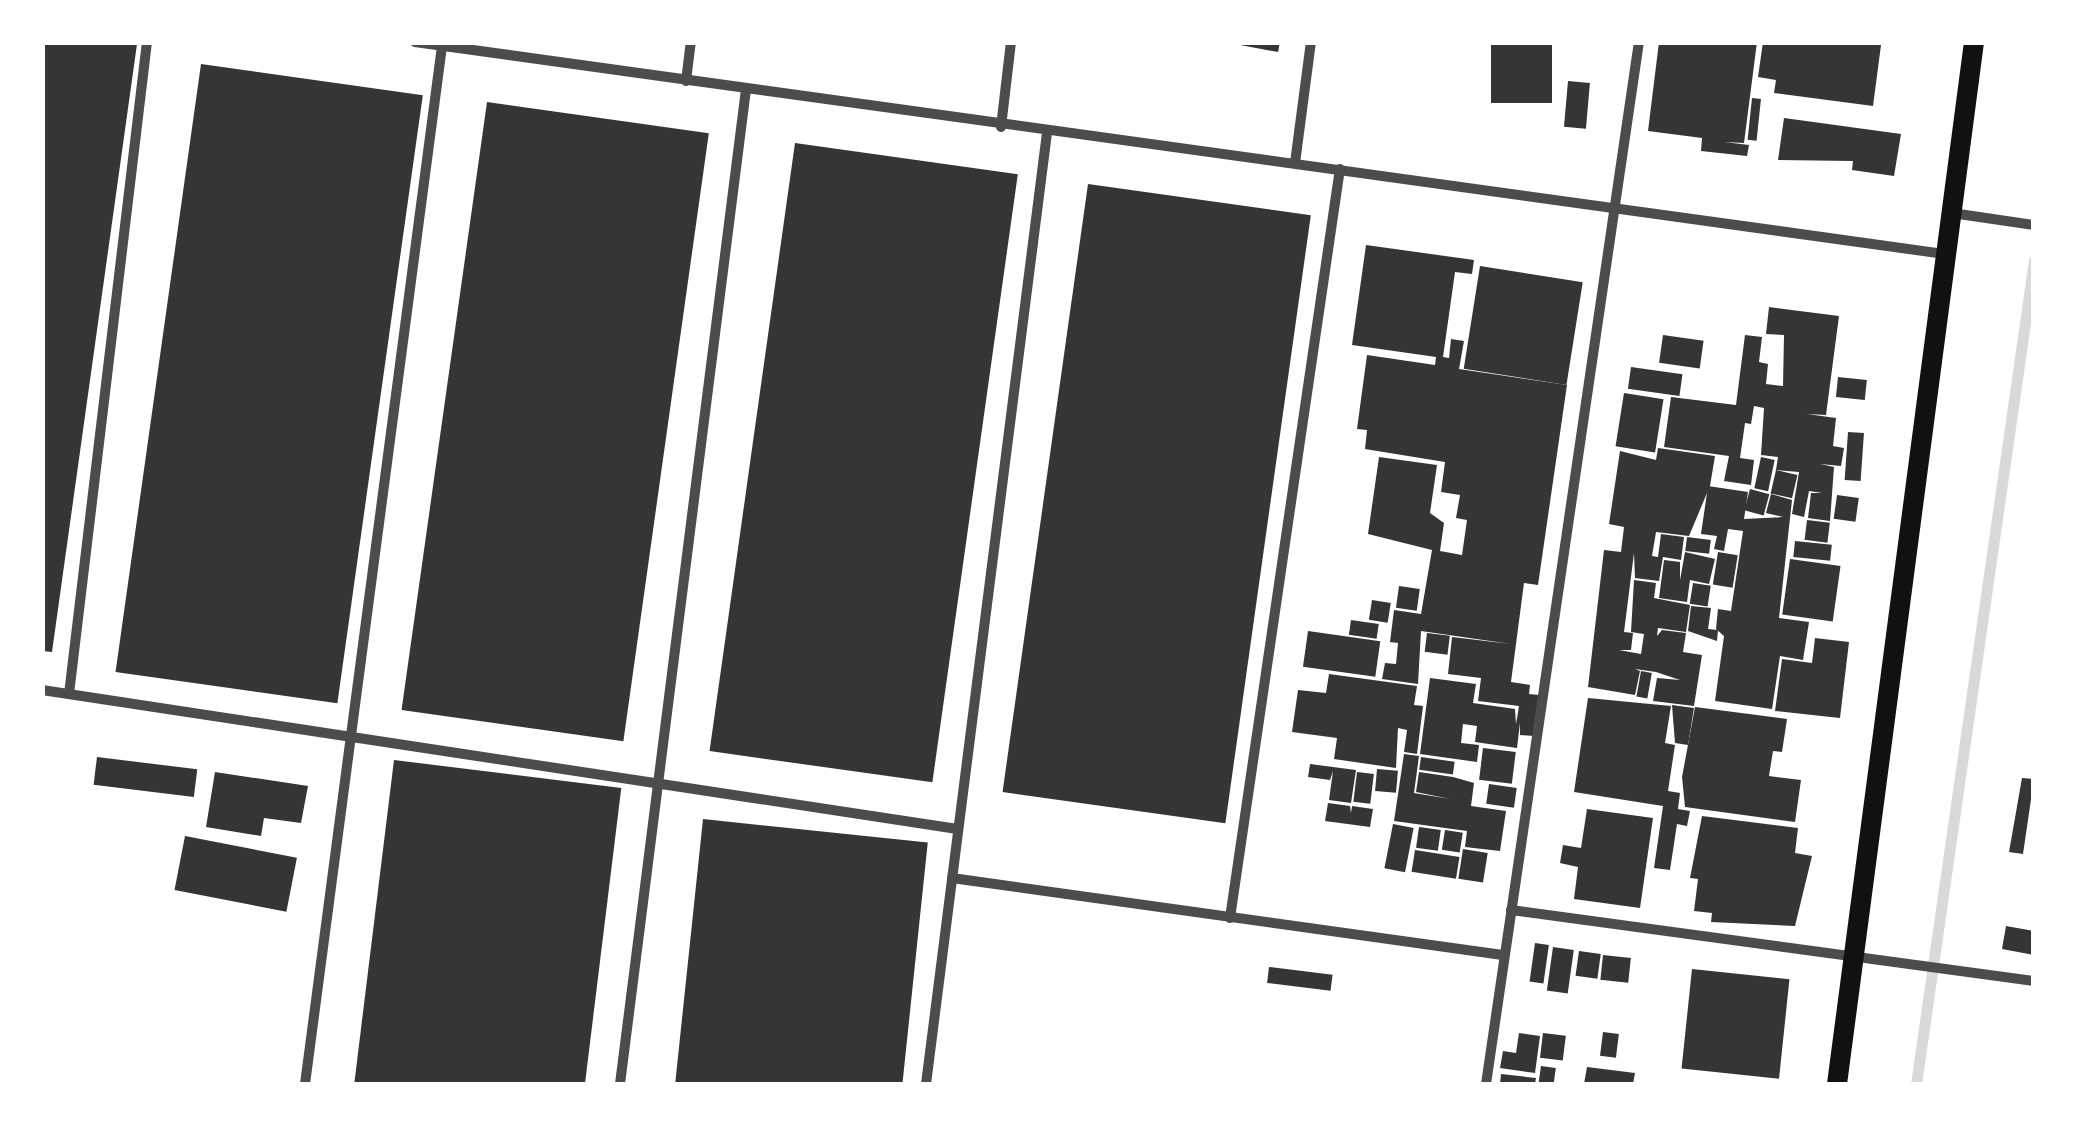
<!DOCTYPE html>
<html>
<head>
<meta charset="utf-8">
<style>
	body { margin:0 }
	#map { position:relative; width:2076px; height:1127px; overflow:hidden; background:#fff; font-family:Signika,sans-serif }
	div>[style] { position:absolute }
	[style*='--x'] { left:calc(var(--x)*1px); top:calc(var(--y)*1px); width:calc(var(--w)*1px); rotate:calc(var(--a)*1deg) }
	.stream>* { height:11px; margin:-5.5px; padding:0 5.5px; transform-origin:5.5px; border-radius:5.5px; background:#d9d9d9 }
	.building>* { inset:0; background:#353535; transform-origin:0 0 }
	.minor>* { height:10px; margin:-5px; padding:0 5px; transform-origin:5px; border-radius:5px; background:#4c4c4c }
	.secondary>* { height:20px; margin:-10px; padding:0 10px; transform-origin:10px; border-radius:10px; background:#111 }
	span { translate:-50% -50%; white-space:nowrap; text-align:center; line-height:1.15; -webkit-text-stroke:8px #fff; paint-order:stroke }
	.frame { position:absolute; inset:0; border:45px solid #fff; pointer-events:none }
</style>
</head>
<body>
<div id="map">
	<div class="stream">
		<div style="--x:1916;--y:1084;--w:832;--a:-81.85"></div>
	</div>
	<div class="building">
		<div style="clip-path:polygon(42px 42px,137px 44px,52px 652px,42px 651px)"></div>
		<div style="clip-path:polygon(1224px 42px,1280px 42px,1278px 52px)"></div>
		<div style="left:1491px;top:42px;width:61px;height:61px"></div>
		<div style="clip-path:polygon(1659px 42px,1757px 42px,1744px 143px,1724px 142px,1749px 145px,1747px 156px,1701px 151px,1702px 138px,1648px 131px)"></div>
		<div style="clip-path:polygon(1763px 42px,1881px 45px,1873px 106px,1774px 93px,1776px 80px,1758px 77px)"></div>
		<div style="left:201px;top:64px;width:224px;height:614px;rotate:8deg"></div>
		<div style="left:1568px;top:81px;width:22px;height:46px;rotate:5deg"></div>
		<div style="left:1752px;top:98px;width:9px;height:42px;rotate:6deg"></div>
		<div style="left:487px;top:102px;width:224px;height:614px;rotate:8deg"></div>
		<div style="clip-path:polygon(1784px 118px,1901px 134px,1894px 176px,1852px 170px,1853px 161px,1778px 160px)"></div>
		<div style="left:795px;top:143px;width:225px;height:614px;rotate:8deg"></div>
		<div style="left:1088px;top:184px;width:225px;height:614px;rotate:8deg"></div>
		<div style="clip-path:polygon(1366px 245px,1474px 260px,1472px 274px,1455px 272px,1443px 357px,1449px 358px,1451px 339px,1464px 341px,1459px 369px,1567px 385px,1538px 585px,1524px 583px,1511px 682px,1530px 685px,1529px 694px,1539px 695px,1534px 736px,1520px 735px,1520px 723px,1517px 748px,1475px 742px,1477px 726px,1463px 724px,1461px 743px,1479px 745px,1477px 762px,1420px 754px,1430px 678px,1476px 684px,1473px 703px,1515px 709px,1516px 724px,1519px 706px,1478px 701px,1481px 678px,1448px 674px,1452px 637px,1511px 644px,1421px 631px,1418px 684px,1382px 679px,1385px 663px,1396px 664px,1398px 643px,1390px 642px,1394px 610px,1421px 614px,1432px 550px,1368px 534px,1379px 457px,1437px 465px,1430px 513px,1444px 523px,1440px 551px,1462px 555px,1467px 520px,1456px 518px,1460px 495px,1441px 492px,1445px 462px,1365px 449px,1367px 430px,1357px 429px,1367px 355px,1435px 365px,1436px 357px,1352px 345px)"></div>
		<div style="left:1480px;top:266px;width:104px;height:104px;rotate:9deg"></div>
		<div style="clip-path:polygon(1769px 307px,1839px 316px,1826px 415px,1807px 414px,1836px 418px,1833px 446px,1844px 448px,1841px 466px,1820px 464px,1834px 467px,1830px 521px,1808px 518px,1811px 493px,1822px 493px,1809px 491px,1804px 517px,1792px 514px,1799px 472px,1776px 470px,1778px 457px,1761px 455px,1764px 408px,1754px 406px,1751px 424px,1745px 423px,1740px 458px,1754px 460px,1751px 485px,1724px 481px,1729px 456px,1664px 447px,1671px 397px,1736px 405px,1745px 335px,1762px 337px,1759px 362px,1768px 364px,1766px 384px,1783px 386px,1784px 335px,1766px 334px)"></div>
		<div style="left:1663px;top:335px;width:41px;height:28px;rotate:8deg"></div>
		<div style="left:1631px;top:367px;width:52px;height:22px;rotate:8deg"></div>
		<div style="left:1838px;top:377px;width:29px;height:20px;rotate:6deg"></div>
		<div style="left:1624px;top:393px;width:40px;height:54px;rotate:9deg"></div>
		<div style="left:1848px;top:432px;width:16px;height:48px;rotate:4deg"></div>
		<div style="clip-path:polygon(1658px 448px,1715px 456px,1710px 486px,1689px 536px,1656px 532px,1652px 556px,1658px 557px,1661px 534px,1684px 537px,1681px 560px,1663px 557px,1659px 581px,1635px 578px,1634px 553px,1624px 632px,1633px 633px,1631px 650px,1619px 650px,1641px 654px,1644px 634px,1631px 632px,1634px 580px,1656px 583px,1654px 598px,1690px 605px,1686px 632px,1658px 628px,1657px 636px,1662px 630px,1686px 633px,1683px 652px,1702px 655px,1694px 706px,1653px 701px,1657px 678px,1680px 680px,1656px 672px,1635px 669px,1640px 671px,1635px 695px,1588px 687px,1604px 550px,1621px 552px,1624px 527px,1609px 524px,1620px 451px,1656px 460px)"></div>
		<div style="left:1761px;top:457px;width:14px;height:32px;rotate:12deg"></div>
		<div style="left:1776px;top:470px;width:22px;height:24px;rotate:13deg"></div>
		<div style="clip-path:polygon(1708px 486px,1748px 492px,1744px 519px,1783px 517px,1766px 513px,1771px 494px,1792px 500px,1779px 618px,1809px 622px,1803px 660px,1780px 656px,1772px 709px,1715px 701px,1724px 636px,1716px 629px,1718px 609px,1731px 611px,1743px 531px,1728px 529px,1724px 551px,1714px 549px,1717px 536px,1701px 534px)"></div>
		<div style="left:1750px;top:489px;width:20px;height:22px;rotate:15deg"></div>
		<div style="left:1837px;top:495px;width:22px;height:24px;rotate:8deg"></div>
		<div style="left:1807px;top:520px;width:23px;height:20px;rotate:7deg"></div>
		<div style="left:1687px;top:537px;width:24px;height:14px;rotate:7deg"></div>
		<div style="left:1795px;top:541px;width:37px;height:16px;rotate:6deg"></div>
		<div style="clip-path:polygon(1685px 552px,1715px 559px,1709px 584px,1690px 580px,1687px 602px,1659px 598px,1664px 560px,1680px 562px,1680px 580px)"></div>
		<div style="left:1718px;top:552px;width:20px;height:33px;rotate:9deg"></div>
		<div style="left:1790px;top:559px;width:51px;height:56px;rotate:8deg"></div>
		<div style="left:1693px;top:583px;width:18px;height:21px;rotate:9deg"></div>
		<div style="left:1399px;top:586px;width:21px;height:22px;rotate:8deg"></div>
		<div style="left:1372px;top:600px;width:19px;height:20px;rotate:9deg"></div>
		<div style="clip-path:polygon(1691px 606px,1711px 608px,1708px 629px,1718px 630px,1717px 641px,1688px 631px)"></div>
		<div style="left:1351px;top:620px;width:28px;height:15px;rotate:8deg"></div>
		<div style="left:1308px;top:631px;width:73px;height:36px;rotate:8deg"></div>
		<div style="left:1427px;top:633px;width:23px;height:19px;rotate:7deg"></div>
		<div style="clip-path:polygon(1815px 638px,1849px 642px,1840px 718px,1775px 711px,1782px 659px,1812px 663px)"></div>
		<div style="left:1641px;top:671px;width:11px;height:26px;rotate:10deg"></div>
		<div style="clip-path:polygon(1329px 674px,1417px 686px,1414px 705px,1423px 706px,1417px 754px,1404px 752px,1407px 730px,1398px 728px,1396px 768px,1334px 759px,1337px 738px,1292px 732px,1298px 690px,1326px 693px)"></div>
		<div style="clip-path:polygon(1588px 698px,1671px 706px,1665px 743px,1675px 745px,1668px 791px,1680px 793px,1678px 809px,1690px 811px,1687px 826px,1677px 824px,1670px 870px,1654px 868px,1663px 806px,1574px 792px)"></div>
		<div style="clip-path:polygon(1672px 705px,1694px 708px,1688px 745px,1675px 743px)"></div>
		<div style="clip-path:polygon(1695px 707px,1787px 719px,1782px 752px,1773px 751px,1769px 776px,1801px 780px,1795px 822px,1685px 807px,1682px 777px)"></div>
		<div style="left:1483px;top:748px;width:33px;height:32px;rotate:7deg"></div>
		<div style="clip-path:polygon(1404px 754px,1419px 756px,1414px 793px,1450px 799px,1416px 792px,1419px 772px,1453px 777px,1474px 783px,1471px 806px,1506px 811px,1500px 851px,1465px 847px,1467px 831px,1394px 821px)"></div>
		<div style="left:97px;top:757px;width:101px;height:28px;rotate:7deg"></div>
		<div style="left:1421px;top:757px;width:34px;height:13px;rotate:8deg"></div>
		<div style="left:394px;top:760px;width:229px;height:327px;rotate:7deg"></div>
		<div style="clip-path:polygon(1310px 764px,1356px 770px,1351px 803px,1329px 800px,1333px 771px,1330px 780px,1308px 777px)"></div>
		<div style="left:1377px;top:769px;width:21px;height:22px;rotate:5deg"></div>
		<div style="clip-path:polygon(215px 772px,308px 786px,301px 823px,264px 818px,261px 836px,206px 827px)"></div>
		<div style="left:1357px;top:772px;width:17px;height:30px;rotate:7deg"></div>
		<div style="clip-path:polygon(2022px 778px,2034px 779px,2023px 854px,2009px 852px)"></div>
		<div style="left:1489px;top:784px;width:28px;height:20px;rotate:8deg"></div>
		<div style="clip-path:polygon(1328px 803px,1350px 806px,1351px 813px,1352px 806px,1373px 809px,1370px 827px,1325px 821px)"></div>
		<div style="clip-path:polygon(1587px 809px,1653px 818px,1640px 908px,1574px 899px,1578px 867px,1560px 863px,1563px 845px,1581px 848px)"></div>
		<div style="clip-path:polygon(1702px 816px,1798px 828px,1795px 853px,1812px 856px,1795px 926px,1711px 922px,1712px 913px,1694px 911px,1698px 879px,1690px 878px)"></div>
		<div style="left:703px;top:819px;width:226px;height:267px;rotate:6deg"></div>
		<div style="left:1393px;top:824px;width:21px;height:45px;rotate:11deg"></div>
		<div style="left:1419px;top:827px;width:22px;height:21px;rotate:8deg"></div>
		<div style="left:1445px;top:830px;width:18px;height:20px;rotate:9deg"></div>
		<div style="left:185px;top:836px;width:114px;height:55px;rotate:11deg"></div>
		<div style="left:1463px;top:849px;width:25px;height:30px;rotate:9deg"></div>
		<div style="left:1415px;top:850px;width:45px;height:22px;rotate:9deg"></div>
		<div style="clip-path:polygon(2006px 926px,2034px 931px,2034px 955px,2002px 949px)"></div>
		<div style="left:1535px;top:943px;width:14px;height:39px;rotate:8deg"></div>
		<div style="left:1553px;top:947px;width:21px;height:44px;rotate:8deg"></div>
		<div style="left:1579px;top:951px;width:22px;height:25px;rotate:8deg"></div>
		<div style="left:1603px;top:955px;width:28px;height:25px;rotate:6deg"></div>
		<div style="left:1269px;top:967px;width:64px;height:16px;rotate:7deg"></div>
		<div style="left:1692px;top:969px;width:98px;height:100px;rotate:6deg"></div>
		<div style="left:1603px;top:1032px;width:16px;height:24px;rotate:7deg"></div>
		<div style="clip-path:polygon(1519px 1033px,1540px 1036px,1535px 1073px,1500px 1068px,1503px 1051px,1516px 1053px)"></div>
		<div style="left:1543px;top:1033px;width:23px;height:25px;rotate:7deg"></div>
		<div style="left:1541px;top:1066px;width:15px;height:18px;rotate:8deg"></div>
		<div style="clip-path:polygon(1587px 1067px,1635px 1073px,1633px 1084px,1584px 1084px)"></div>
		<div style="clip-path:polygon(1501px 1074px,1536px 1078px,1535px 1084px,1500px 1084px)"></div>
	</div>
	<div class="minor">
		<div style="--x:415;--y:42;--w:1545;--a:7.89"></div>
		<div style="--x:686;--y:81;--w:39;--a:-83"></div>
		<div style="--x:1001;--y:127;--w:86;--a:-83.3"></div>
		<div style="--x:1295;--y:163;--w:122;--a:-82.5"></div>
		<div style="--x:1952;--y:213;--w:83;--a:8.3"></div>
		<div style="--x:42;--y:690;--w:926;--a:8.63"></div>
		<div style="--x:69;--y:694;--w:657;--a:-83.18"></div>
		<div style="--x:952;--y:878;--w:556;--a:7.96"></div>
		<div style="--x:1511;--y:910;--w:528;--a:7.73"></div>
		<div style="--x:1230;--y:918;--w:757;--a:-81.65"></div>
		<div style="--x:305;--y:1084;--w:1047;--a:-82.48"></div>
		<div style="--x:620;--y:1084;--w:1002;--a:-82.78"></div>
		<div style="--x:926;--y:1084;--w:959;--a:-82.75"></div>
		<div style="--x:1486;--y:1084;--w:1053;--a:-81.65"></div>
	</div>
	<div class="secondary">
		<div style="--x:1837;--y:1084;--w:1051;--a:-82.51"></div>
	</div>
	<div class="frame"></div>
</div>
</body>
</html>
